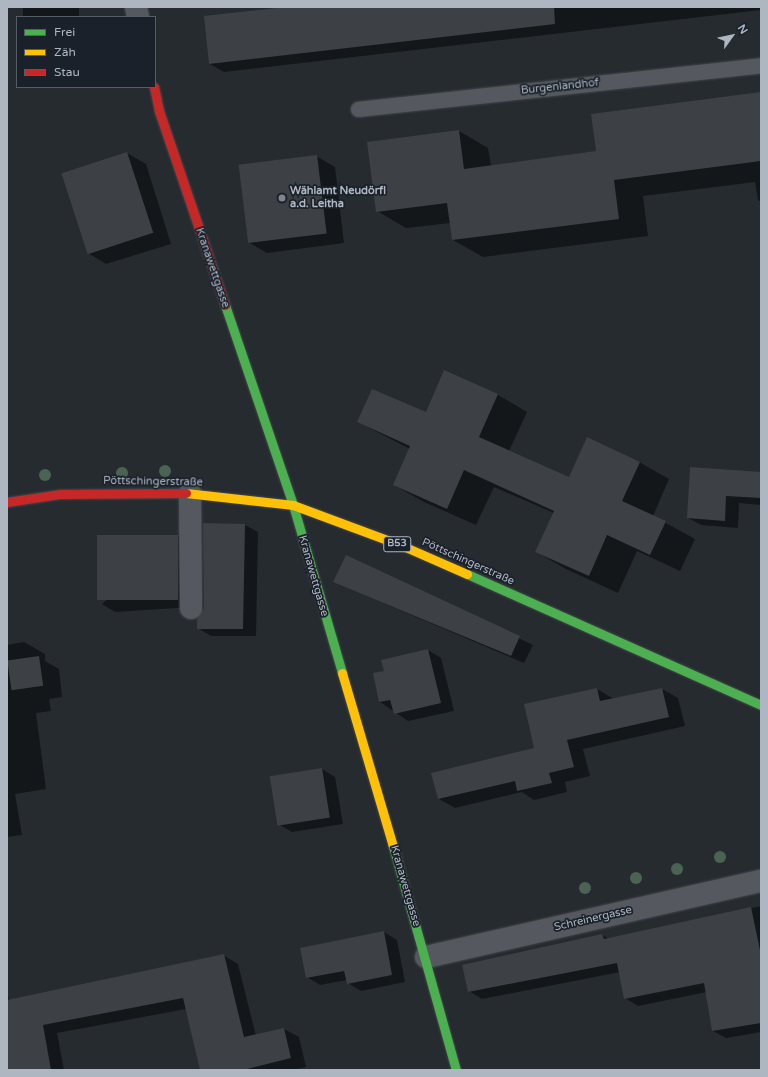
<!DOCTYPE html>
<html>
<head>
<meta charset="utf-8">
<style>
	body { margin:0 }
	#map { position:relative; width:768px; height:1077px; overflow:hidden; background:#262b30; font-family:"Varela Round",sans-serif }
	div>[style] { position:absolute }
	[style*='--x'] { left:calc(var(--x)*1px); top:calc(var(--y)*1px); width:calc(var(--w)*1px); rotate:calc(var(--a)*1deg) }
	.shadow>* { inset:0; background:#0007; transform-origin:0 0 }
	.building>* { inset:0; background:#3d4045; transform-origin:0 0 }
	.roads { filter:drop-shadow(0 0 1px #43474b) drop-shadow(0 0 1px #43474b) }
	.lane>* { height:15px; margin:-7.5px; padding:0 7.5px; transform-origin:7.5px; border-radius:7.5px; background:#55595f }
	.street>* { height:22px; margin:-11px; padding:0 11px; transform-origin:11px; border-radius:11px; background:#55595f }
	.fast>* { height:9px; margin:-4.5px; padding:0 4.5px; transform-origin:4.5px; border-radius:4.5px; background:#4caf50 }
	.slow>* { height:9px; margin:-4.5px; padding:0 4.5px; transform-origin:4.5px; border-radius:4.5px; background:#ffc107 }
	.jam>* { height:9px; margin:-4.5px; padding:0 4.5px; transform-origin:4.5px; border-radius:4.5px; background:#c62828 }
	.trees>* { width:12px; height:12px; margin:-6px; border-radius:50%; background:#4a6353 }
	.dots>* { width:11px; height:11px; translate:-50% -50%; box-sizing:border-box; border:2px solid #1a212a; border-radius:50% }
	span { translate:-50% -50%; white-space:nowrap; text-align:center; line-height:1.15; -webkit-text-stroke:3.5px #1a212a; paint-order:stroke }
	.shield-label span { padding:1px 3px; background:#1a212a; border:1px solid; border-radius:3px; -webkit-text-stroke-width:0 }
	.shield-label { font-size:10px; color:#aeb6c2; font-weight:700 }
	.street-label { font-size:11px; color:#aeb6c2 }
	.poi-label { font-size:11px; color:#aeb6c2; font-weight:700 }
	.left { translate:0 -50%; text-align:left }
	.frame { position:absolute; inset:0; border:8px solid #aeb6c2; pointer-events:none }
	.legend { position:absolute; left:16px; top:16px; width:140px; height:72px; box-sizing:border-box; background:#1a212a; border:1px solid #555d67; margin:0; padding:5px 7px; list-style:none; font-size:12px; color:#aeb6c2 }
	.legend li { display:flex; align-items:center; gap:8px; height:20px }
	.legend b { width:20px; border:1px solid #555d67 }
	.north { position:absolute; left:712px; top:16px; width:40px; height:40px; -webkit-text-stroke:3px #1a212a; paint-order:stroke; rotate:57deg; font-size:11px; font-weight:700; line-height:16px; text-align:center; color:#aeb6c2 }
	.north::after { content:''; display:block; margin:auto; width:14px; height:18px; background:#aeb6c2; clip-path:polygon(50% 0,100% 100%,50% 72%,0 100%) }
</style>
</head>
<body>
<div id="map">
	<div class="shadow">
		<div style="left:23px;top:7px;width:56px;height:10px"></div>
		<div style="clip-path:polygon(294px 7px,761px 7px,761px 10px,224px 72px,210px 64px)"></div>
		<div style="clip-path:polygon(761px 93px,761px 202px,758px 200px,755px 182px,643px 196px,648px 236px,483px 257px,453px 240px,451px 223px,406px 228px,377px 211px,459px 131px,488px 148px,491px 166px,597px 152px)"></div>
		<div style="clip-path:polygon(127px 153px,146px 164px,171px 244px,106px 264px,88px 253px,62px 173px)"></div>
		<div style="clip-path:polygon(316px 156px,335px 167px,344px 243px,267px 253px,248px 242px)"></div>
		<div style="clip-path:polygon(445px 371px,498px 395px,527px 412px,509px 451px,569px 478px,639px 462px,669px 479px,653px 516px,695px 539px,680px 571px,637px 551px,618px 593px,566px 569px,536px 552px,554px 513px,494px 487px,476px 525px,424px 502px,394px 485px,410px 449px,358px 422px,426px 414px)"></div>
		<div style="clip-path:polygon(761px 473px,761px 505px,739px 503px,738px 528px,701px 525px,688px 518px)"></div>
		<div style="clip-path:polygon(204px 524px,245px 525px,258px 532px,256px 636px,211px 636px,198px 628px,204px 608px)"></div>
		<div style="clip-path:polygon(178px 536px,191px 544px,191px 607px,115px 612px,102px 604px)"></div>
		<div style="clip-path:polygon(346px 556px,533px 645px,524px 663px,334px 582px)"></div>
		<div style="clip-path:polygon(24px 642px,45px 654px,45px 661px,59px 669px,62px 697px,49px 699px,51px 711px,36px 713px,46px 789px,15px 794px,22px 835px,7px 837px,7px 645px)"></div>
		<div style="clip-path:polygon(428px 650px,441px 658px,454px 711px,408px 721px,380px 702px,385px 672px)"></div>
		<div style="clip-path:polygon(597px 689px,614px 699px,662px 689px,678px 698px,685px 726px,583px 749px,590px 776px,565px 782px,567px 792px,534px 800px,522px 792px,455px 808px,439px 799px,535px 749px,525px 705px)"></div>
		<div style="clip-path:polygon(322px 769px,335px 777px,343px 824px,292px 832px,278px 824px)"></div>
		<div style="clip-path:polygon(761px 906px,761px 1032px,726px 1038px,713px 1031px,707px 992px,638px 1006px,625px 998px,620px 972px,482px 999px,469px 991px,602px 935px,609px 939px)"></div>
		<div style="clip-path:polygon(384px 932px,397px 940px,405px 982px,361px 991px,348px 983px,347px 980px,320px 985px,307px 977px)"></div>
		<div style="clip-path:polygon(223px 955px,238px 964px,256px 1036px,284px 1029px,299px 1037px,306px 1067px,292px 1070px,201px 1070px,186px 1009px,57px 1033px,64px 1070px,7px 1070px,7px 992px,9px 1000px)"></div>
	</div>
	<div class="building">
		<div style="clip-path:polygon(285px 7px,554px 7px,555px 24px,209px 64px,204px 16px)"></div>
		<div style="clip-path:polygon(761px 92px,761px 161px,614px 180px,619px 219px,452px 240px,447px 203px,376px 212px,367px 142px,459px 130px,464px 169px,596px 151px,591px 114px)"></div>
		<div style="left:127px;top:152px;width:85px;height:69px;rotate:72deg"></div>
		<div style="left:317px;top:155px;width:79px;height:79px;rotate:83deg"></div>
		<div style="clip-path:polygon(444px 370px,498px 394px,479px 437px,569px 477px,587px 437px,640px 462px,622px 501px,666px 521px,650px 555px,607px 535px,589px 576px,535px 552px,554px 511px,464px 470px,447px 509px,393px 485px,410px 446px,357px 422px,372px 389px,426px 412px)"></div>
		<div style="clip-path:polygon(690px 467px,761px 472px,761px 498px,726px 496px,725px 521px,687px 518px)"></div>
		<div style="clip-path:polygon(203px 523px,245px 524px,243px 629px,197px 629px,197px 619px,204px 608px)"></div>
		<div style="left:178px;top:535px;width:65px;height:81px;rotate:90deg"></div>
		<div style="clip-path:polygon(346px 555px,520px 636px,511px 656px,333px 582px)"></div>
		<div style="clip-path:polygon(428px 649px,441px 703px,394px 714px,390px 700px,379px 702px,373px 673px,384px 671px,381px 660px)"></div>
		<div style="left:39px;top:656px;width:30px;height:32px;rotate:82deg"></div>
		<div style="clip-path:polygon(597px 688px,600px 701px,662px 688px,669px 717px,567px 740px,574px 767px,549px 773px,552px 783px,517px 791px,515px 781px,438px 799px,431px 773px,534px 748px,524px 704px)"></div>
		<div style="left:322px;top:768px;width:50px;height:53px;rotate:81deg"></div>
		<div style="clip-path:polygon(751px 907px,761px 955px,761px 1023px,712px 1031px,704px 983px,624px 999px,617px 963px,468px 992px,462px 965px,602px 934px,604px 939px)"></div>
		<div style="clip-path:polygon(384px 931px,392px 975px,347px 984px,344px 971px,306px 978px,300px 948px)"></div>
		<div style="clip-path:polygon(224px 954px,244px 1037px,284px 1028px,291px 1058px,243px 1070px,200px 1070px,183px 998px,43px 1025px,51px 1070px,7px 1070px,7px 1000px)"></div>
	</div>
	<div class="roads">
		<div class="lane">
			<div style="--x:358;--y:109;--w:405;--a:-6.2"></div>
		</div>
		<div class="street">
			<div style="--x:136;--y:7;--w:10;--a:79"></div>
			<div style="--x:190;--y:493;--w:115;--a:89.5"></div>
			<div style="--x:426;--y:957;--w:344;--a:-12.8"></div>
		</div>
		<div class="fast">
			<div style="--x:225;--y:305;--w:211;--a:71.2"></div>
			<div style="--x:293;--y:505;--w:175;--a:73.7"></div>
			<div style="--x:467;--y:574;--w:322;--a:24"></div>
			<div style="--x:393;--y:846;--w:233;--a:74.3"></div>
		</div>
		<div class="slow">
			<div style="--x:186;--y:493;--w:108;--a:6.4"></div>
			<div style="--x:293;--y:505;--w:117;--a:20.4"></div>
			<div style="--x:403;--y:546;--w:70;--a:23.6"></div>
			<div style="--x:342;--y:673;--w:180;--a:73.6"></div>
		</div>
		<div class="jam">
			<div style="--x:154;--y:87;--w:25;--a:78"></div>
			<div style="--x:159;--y:111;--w:205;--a:71.2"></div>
			<div style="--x:7;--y:502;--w:54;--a:-8.6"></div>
			<div style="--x:60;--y:494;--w:126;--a:-0.5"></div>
		</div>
	</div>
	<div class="trees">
		<div style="left:165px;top:471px"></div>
		<div style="left:122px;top:473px"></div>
		<div style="left:45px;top:475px"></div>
		<div style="left:720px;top:857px"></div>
		<div style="left:677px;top:869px"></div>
		<div style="left:636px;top:878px"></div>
		<div style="left:585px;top:888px"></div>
	</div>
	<div class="dots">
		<div style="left:282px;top:198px;background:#7e858f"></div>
	</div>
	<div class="shield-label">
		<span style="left:397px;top:544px">B53</span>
	</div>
	<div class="street-label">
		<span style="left:560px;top:87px;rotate:-6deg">Burgenlandhof</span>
		<span style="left:212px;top:268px;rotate:71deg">Kranawettgasse</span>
		<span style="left:153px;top:482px;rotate:1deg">Pöttschingerstraße</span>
		<span style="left:468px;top:562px;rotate:24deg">Pöttschingerstraße</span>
		<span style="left:313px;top:576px;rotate:74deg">Kranawettgasse</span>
		<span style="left:405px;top:886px;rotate:74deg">Kranawettgasse</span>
		<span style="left:593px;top:919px;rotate:-13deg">Schreinergasse</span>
	</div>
	<div class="poi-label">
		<span class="left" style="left:290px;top:198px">Wählamt Neudörfl<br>a.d. Leitha</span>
	</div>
	<div class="frame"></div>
	<ul class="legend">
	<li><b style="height:5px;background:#4caf50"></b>Frei</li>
	<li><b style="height:5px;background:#ffc107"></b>Zäh</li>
	<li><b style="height:5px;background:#c62828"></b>Stau</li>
	</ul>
	<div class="north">N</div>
</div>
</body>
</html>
